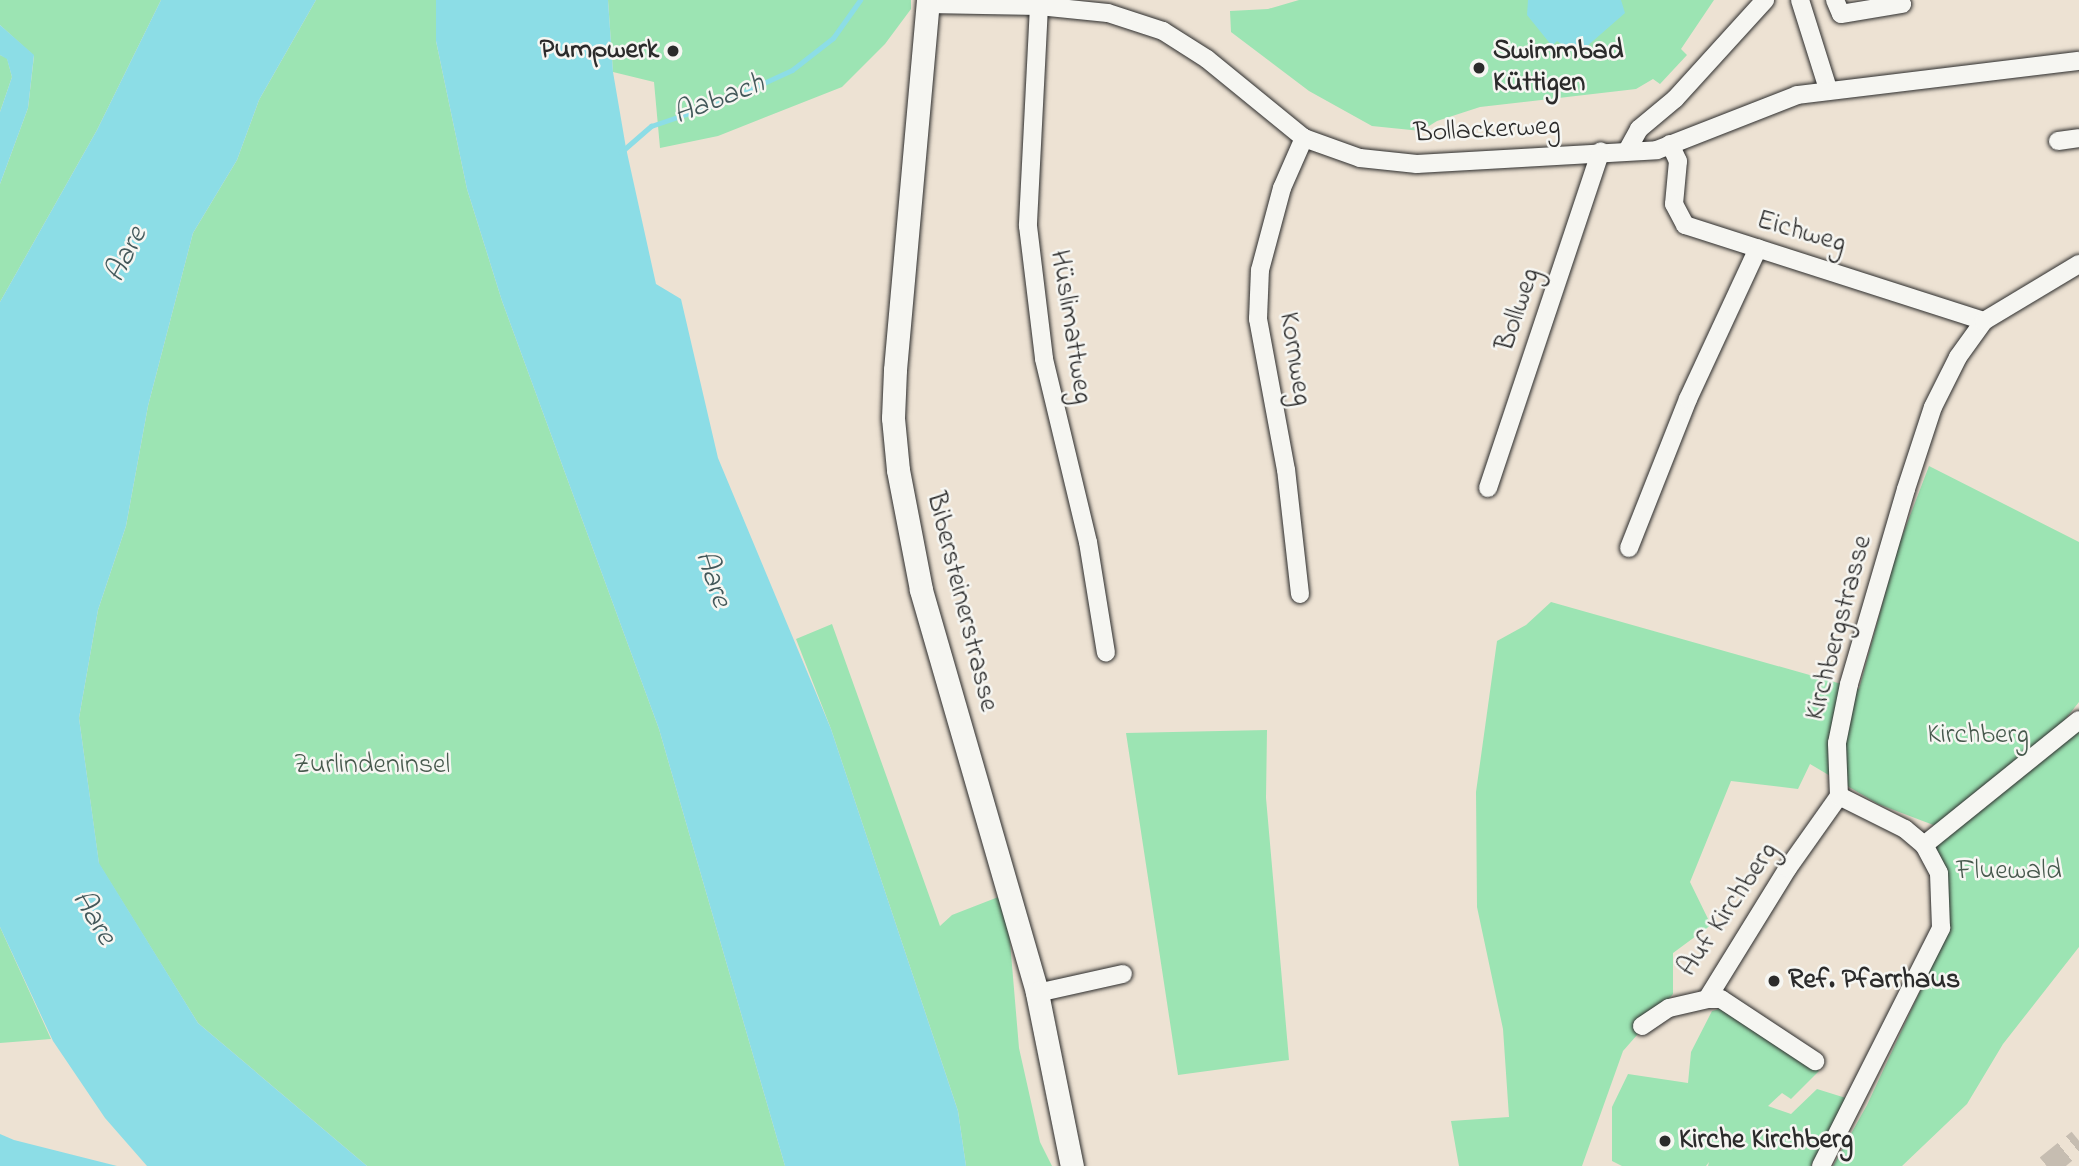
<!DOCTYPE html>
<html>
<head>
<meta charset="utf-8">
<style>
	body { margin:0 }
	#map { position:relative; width:2079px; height:1166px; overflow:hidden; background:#ede2d3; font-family:"Indie Flower",sans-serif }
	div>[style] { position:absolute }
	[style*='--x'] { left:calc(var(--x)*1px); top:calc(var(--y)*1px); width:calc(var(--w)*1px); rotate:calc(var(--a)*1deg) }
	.green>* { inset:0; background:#9ce4b3 }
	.water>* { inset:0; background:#8cdde6 }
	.stream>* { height:5px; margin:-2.5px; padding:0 2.5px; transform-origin:2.5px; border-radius:2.5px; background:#8cdde6 }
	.major-tunnel>* { height:23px; margin-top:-11.5px; transform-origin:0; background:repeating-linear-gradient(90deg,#c6bdb1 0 23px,transparent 0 34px) }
	.roads { filter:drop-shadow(0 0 2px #2b2b2b) drop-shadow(0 0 2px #2b2b2b) }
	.minor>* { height:18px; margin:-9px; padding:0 9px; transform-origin:9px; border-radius:9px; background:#f6f6f2 }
	.major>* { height:23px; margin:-11.5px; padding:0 11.5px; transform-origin:11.5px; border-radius:11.5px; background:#f6f6f2 }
	.dots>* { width:19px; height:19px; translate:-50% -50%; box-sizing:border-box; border:4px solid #f6f6f2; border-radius:50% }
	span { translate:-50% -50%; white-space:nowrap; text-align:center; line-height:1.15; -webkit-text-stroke:5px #f6f6f2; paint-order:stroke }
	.poi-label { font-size:28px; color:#2b2b2b; font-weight:700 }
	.right { translate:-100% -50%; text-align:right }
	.left { translate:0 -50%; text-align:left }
	.street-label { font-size:28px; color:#2b2b2b }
	.park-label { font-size:28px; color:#47594d }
	.water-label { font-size:30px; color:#43585a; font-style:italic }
</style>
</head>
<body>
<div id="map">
	<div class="green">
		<div style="clip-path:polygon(0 0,161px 0,97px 130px,0 302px,0 184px,28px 108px,34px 56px,0 25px)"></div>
		<div style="clip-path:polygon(316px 0,436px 0,436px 41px,467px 189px,502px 301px,659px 729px,785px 1166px,367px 1166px,198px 1023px,99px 864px,79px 718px,98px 610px,126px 526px,148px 406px,193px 233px,237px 160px,259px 100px)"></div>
		<div style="clip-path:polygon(608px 0,911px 0,911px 9px,885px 44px,842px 87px,718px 136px,660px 148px,654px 82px,613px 72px)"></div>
		<div style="clip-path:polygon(1299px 0,1714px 0,1681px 49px,1687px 55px,1660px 84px,1653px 79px,1636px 89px,1480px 107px,1437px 121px,1421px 131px,1372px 126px,1309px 91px,1231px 32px,1230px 11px,1268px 9px)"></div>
		<div style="clip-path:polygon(0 55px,7px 58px,12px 77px,0 112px)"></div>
		<div style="clip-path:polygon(1929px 466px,2079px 542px,2079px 702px,2056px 731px,1936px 826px,1878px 804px,1810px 764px,1798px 789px,1731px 781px,1690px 882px,1711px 925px,1673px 953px,1673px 994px,1623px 1051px,1582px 1166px,1459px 1166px,1451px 1121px,1509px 1117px,1503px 1029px,1477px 907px,1476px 792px,1497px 641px,1526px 625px,1551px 602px,1859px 689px,1898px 547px)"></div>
		<div style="clip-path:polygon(832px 624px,940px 926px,952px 915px,1006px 894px,1019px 1048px,1040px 1142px,1052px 1166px,966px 1166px,958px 1111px,831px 729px,796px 639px)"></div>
		<div style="clip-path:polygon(2079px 726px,2079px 947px,2003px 1044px,1967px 1104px,1902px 1166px,1833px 1166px,1867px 1105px,1949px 929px,1932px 844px)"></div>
		<div style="clip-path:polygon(1267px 730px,1266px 798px,1289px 1060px,1178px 1075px,1126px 733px)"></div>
		<div style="clip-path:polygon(0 927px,51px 1039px,0 1043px)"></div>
		<div style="clip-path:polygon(1723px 1008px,1819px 1071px,1791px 1099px,1782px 1093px,1768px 1106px,1791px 1114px,1817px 1089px,1849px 1099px,1811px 1166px,1708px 1166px,1709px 1162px,1706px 1166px,1622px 1166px,1612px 1161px,1612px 1107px,1628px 1074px,1688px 1083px,1691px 1052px,1712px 1011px)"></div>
	</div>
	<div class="water">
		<div style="clip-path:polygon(161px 0,316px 0,259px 100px,237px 160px,193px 233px,148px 406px,126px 526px,98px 610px,79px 718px,99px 863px,198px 1023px,367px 1166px,147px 1166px,105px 1118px,53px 1041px,0 927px,0 302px,97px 130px)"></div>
		<div style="clip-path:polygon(436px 0,608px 0,613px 72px,626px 148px,656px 284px,681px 299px,718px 458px,831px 729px,958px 1111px,966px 1166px,785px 1166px,659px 729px,502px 301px,467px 189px,436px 41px)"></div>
		<div style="clip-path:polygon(1528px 0,1621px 0,1625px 13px,1577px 55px,1557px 41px,1552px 46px,1527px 15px)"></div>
		<div style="clip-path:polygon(0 25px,34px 55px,28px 108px,0 184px,0 112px,12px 77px,7px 59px,0 55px)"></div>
		<div style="clip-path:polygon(0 1134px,14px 1140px,117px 1166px,0 1166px)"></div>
	</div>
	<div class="stream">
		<div style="--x:621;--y:152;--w:40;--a:-41"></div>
		<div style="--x:651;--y:126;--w:75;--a:-18.7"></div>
		<div style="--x:722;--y:102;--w:77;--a:-24.6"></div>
		<div style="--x:792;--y:70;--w:52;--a:-38"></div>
		<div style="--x:833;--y:38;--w:47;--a:-54.6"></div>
	</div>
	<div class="major-tunnel">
		<div style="--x:2047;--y:1166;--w:41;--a:-39.1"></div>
	</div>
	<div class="roads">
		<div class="minor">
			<div style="--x:1800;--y:0;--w:93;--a:72.5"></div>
			<div style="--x:1835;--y:0;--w:15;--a:67"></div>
			<div style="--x:1841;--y:14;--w:62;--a:-9.3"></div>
			<div style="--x:927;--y:4;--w:112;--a:1"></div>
			<div style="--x:1039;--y:6;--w:69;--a:5.8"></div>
			<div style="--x:1108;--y:13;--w:58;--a:18.1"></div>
			<div style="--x:1163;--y:31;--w:52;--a:32.5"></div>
			<div style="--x:1207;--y:59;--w:125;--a:39.2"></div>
			<div style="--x:1304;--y:138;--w:59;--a:19.7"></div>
			<div style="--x:1360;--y:158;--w:57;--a:6"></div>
			<div style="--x:1417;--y:164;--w:240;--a:-3.3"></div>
			<div style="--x:1657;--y:150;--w:150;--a:-21.4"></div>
			<div style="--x:1797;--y:95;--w:284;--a:-6.9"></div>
			<div style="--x:1039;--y:6;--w:220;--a:92.9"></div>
			<div style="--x:1028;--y:226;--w:134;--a:83.1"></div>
			<div style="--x:1044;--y:359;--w:188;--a:76.5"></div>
			<div style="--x:1088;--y:542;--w:112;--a:80.8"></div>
			<div style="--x:2058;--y:141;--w:21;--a:-8"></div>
			<div style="--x:1670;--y:144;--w:19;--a:65"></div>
			<div style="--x:1678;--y:161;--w:43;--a:95.3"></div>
			<div style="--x:1674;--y:204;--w:24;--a:62"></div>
			<div style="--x:1685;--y:225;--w:314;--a:17.8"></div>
			<div style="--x:1628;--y:149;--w:23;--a:-61"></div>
			<div style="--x:1639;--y:129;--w:47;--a:-39.8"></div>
			<div style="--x:1675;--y:99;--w:134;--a:-47.7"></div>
			<div style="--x:1488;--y:488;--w:355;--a:-71.5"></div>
			<div style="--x:1629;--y:548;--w:160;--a:-68.4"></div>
			<div style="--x:1688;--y:399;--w:166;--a:-65.1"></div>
			<div style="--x:1300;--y:594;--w:125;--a:-96.4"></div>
			<div style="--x:1286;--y:470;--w:154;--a:-100.5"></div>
			<div style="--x:1258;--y:319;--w:49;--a:-87.7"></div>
			<div style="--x:1260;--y:270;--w:85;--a:-75"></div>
			<div style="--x:1282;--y:188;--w:55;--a:-66.3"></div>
			<div style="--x:1924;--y:845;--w:199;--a:-38.9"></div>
			<div style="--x:1037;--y:993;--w:88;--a:-12.5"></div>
			<div style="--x:1707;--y:999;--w:14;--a:0"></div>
			<div style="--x:1721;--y:999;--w:113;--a:33.4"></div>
			<div style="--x:1642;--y:1026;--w:32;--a:-34"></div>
			<div style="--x:1669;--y:1008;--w:39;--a:-13"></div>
			<div style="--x:1707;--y:999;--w:154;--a:-58.3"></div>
			<div style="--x:1788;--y:868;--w:88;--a:-54.7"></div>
			<div style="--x:1821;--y:1166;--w:267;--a:-63.2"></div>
			<div style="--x:1941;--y:928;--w:55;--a:-92.1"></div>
			<div style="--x:1939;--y:873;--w:32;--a:-118"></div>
			<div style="--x:1924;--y:845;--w:25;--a:-140"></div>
			<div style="--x:1905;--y:829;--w:74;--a:-153.4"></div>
			<div style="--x:1839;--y:796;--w:53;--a:-92.2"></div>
			<div style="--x:1837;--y:743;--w:60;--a:-78.5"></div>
			<div style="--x:1849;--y:684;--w:203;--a:-73.7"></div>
			<div style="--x:1906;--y:489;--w:86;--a:-71.8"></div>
			<div style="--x:1933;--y:407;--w:56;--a:-63.4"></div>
			<div style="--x:1958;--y:357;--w:44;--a:-54.2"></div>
			<div style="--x:1984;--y:321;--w:111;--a:-31"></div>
		</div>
		<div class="major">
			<div style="--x:928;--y:0;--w:371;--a:95.1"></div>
			<div style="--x:895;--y:370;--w:48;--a:92.4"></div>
			<div style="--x:893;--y:418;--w:52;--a:84.5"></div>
			<div style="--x:898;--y:470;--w:122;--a:79.1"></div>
			<div style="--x:921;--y:590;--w:419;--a:73.9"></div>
			<div style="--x:1037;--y:993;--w:177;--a:78.6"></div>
		</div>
	</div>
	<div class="dots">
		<div style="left:673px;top:51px;background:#2b2b2b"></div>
		<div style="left:1479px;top:68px;background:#2b2b2b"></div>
		<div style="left:1774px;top:981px;background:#2b2b2b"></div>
		<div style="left:1665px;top:1141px;background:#2b2b2b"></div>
	</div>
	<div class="poi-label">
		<span class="right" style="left:659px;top:51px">Pumpwerk</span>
		<span class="left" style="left:1493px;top:68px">Swimmbad<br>Küttigen</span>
		<span class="left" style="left:1788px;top:981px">Ref. Pfarrhaus</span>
		<span class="left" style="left:1679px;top:1141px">Kirche Kirchberg</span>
	</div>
	<div class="street-label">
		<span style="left:1487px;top:131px;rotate:-3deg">Bollackerweg</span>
		<span style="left:1801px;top:233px;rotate:16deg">Eichweg</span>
		<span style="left:1519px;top:310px;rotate:-71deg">Bollweg</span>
		<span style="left:1070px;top:327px;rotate:81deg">Hüslimattweg</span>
		<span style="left:1294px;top:359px;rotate:81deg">Kornweg</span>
		<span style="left:961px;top:602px;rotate:76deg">Bibersteinerstrasse</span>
		<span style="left:1840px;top:628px;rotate:-75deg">Kirchbergstrasse</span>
		<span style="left:1729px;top:910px;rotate:-56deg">Auf Kirchberg</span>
	</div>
	<div class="park-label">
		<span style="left:1978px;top:736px">Kirchberg</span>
		<span style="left:372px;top:766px">Zurlindeninsel</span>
		<span style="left:2009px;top:872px">Fluewald</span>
	</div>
	<div class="water-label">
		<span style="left:719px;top:100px;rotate:-21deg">Aabach</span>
		<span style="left:127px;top:255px;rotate:-63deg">Aare</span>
		<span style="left:712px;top:579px;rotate:71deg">Aare</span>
		<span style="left:93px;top:918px;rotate:59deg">Aare</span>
	</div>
</div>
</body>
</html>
